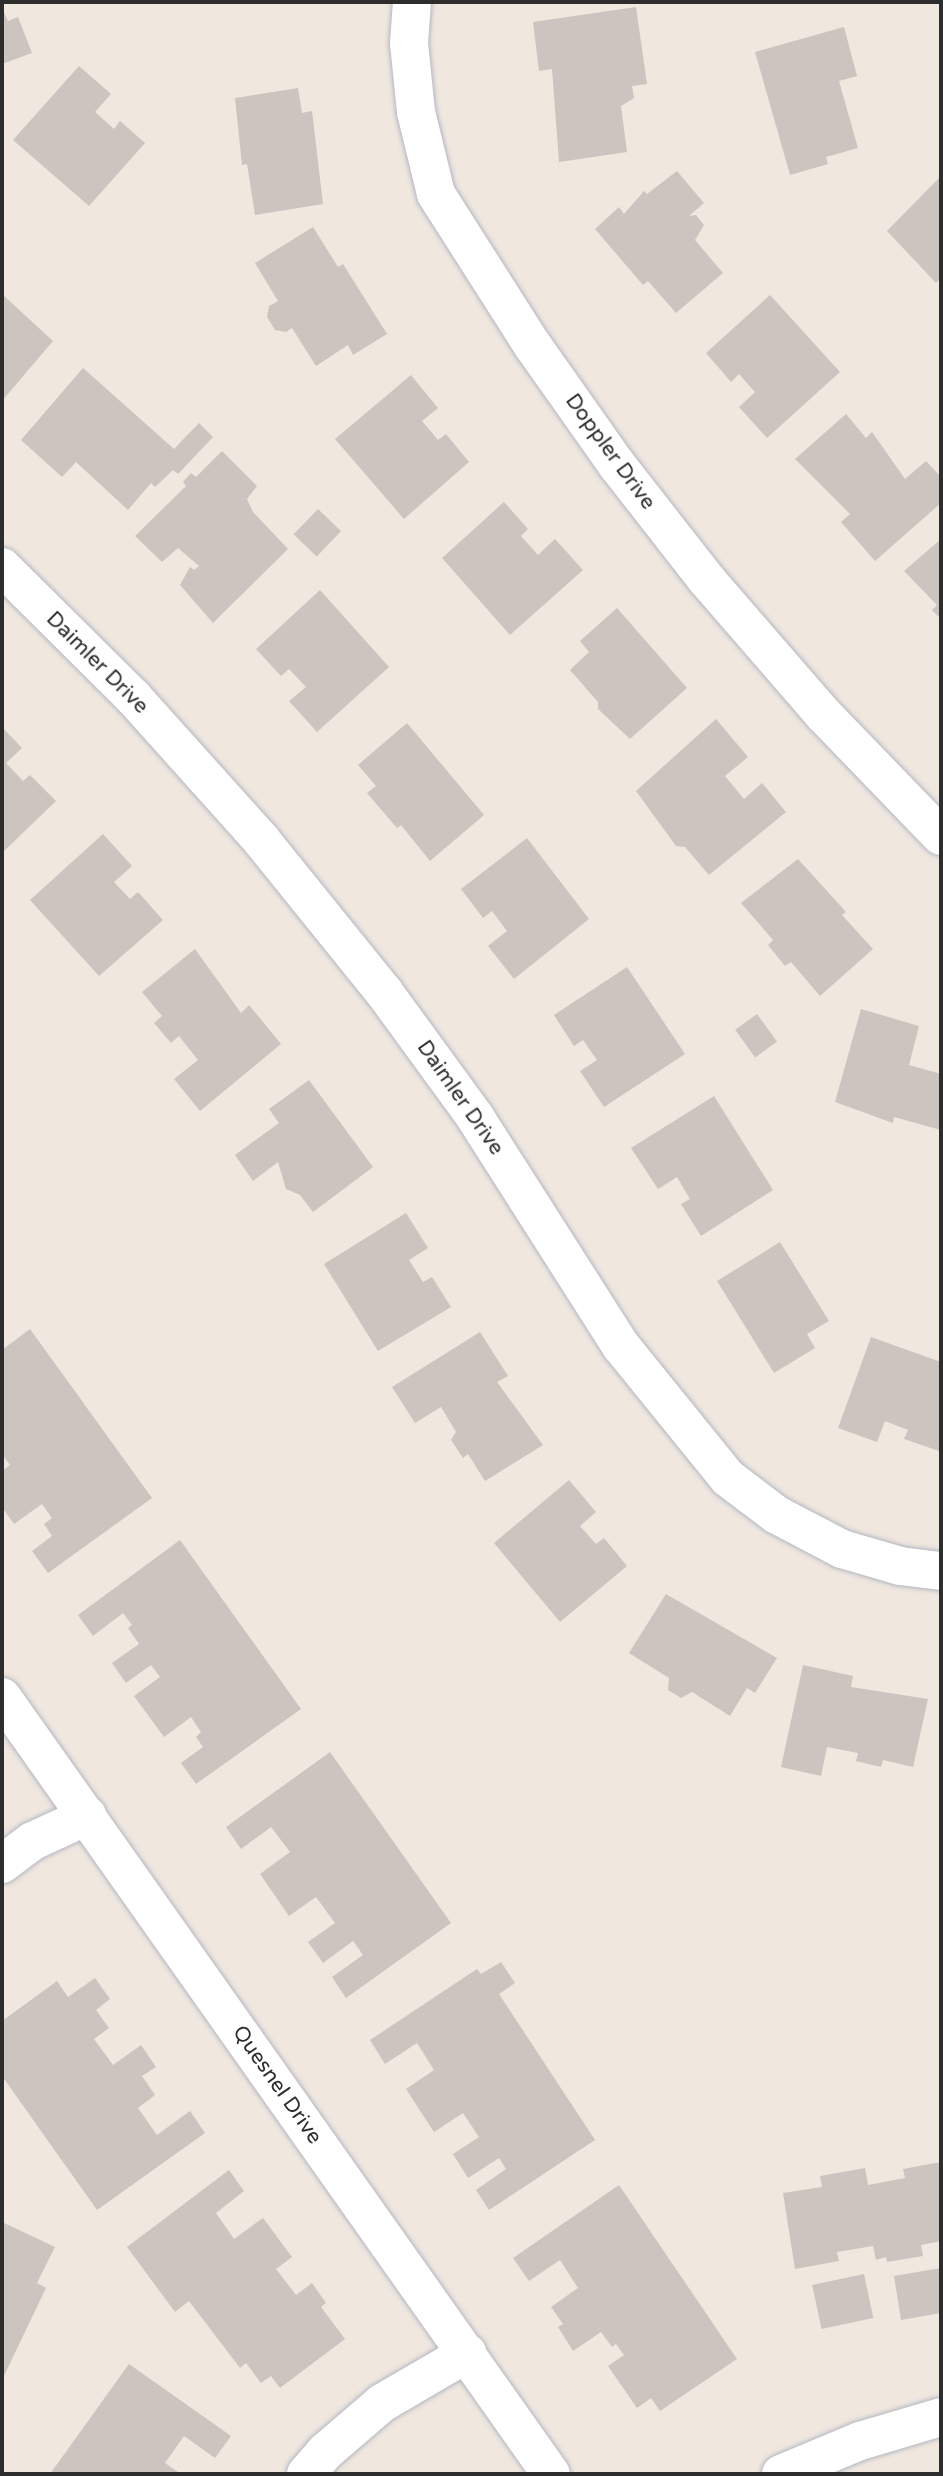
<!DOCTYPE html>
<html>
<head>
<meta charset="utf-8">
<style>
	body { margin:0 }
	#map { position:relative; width:943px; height:2476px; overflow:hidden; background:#f0e7df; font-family:"Varela Round",sans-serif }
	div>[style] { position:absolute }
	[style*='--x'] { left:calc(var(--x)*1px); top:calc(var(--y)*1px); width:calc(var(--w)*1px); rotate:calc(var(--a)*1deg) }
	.building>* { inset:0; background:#cbc4bf; transform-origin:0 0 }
	.roads { filter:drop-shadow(0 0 2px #b3b7c2) drop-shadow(0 0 2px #b3b7c2) }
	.street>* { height:38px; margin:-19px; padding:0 19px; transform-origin:19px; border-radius:19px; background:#fff }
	span { translate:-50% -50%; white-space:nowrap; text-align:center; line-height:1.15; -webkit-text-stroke:7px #fff; paint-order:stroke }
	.street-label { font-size:21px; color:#2d2d2d }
	.frame { position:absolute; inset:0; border:4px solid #2d2d2d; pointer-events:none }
</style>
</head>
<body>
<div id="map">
	<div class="building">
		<div style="clip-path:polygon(636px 7px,647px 84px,632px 86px,634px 98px,621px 106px,627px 152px,559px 162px,552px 69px,539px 71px,533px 22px)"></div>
		<div style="clip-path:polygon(2px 8px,8px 21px,18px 17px,32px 53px,2px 64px)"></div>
		<div style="clip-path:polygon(844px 27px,857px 76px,839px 81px,858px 148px,826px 157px,828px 164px,790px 175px,755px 52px)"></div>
		<div style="clip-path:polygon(79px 66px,111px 94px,95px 112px,114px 129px,120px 121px,145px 143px,89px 206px,13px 140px)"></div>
		<div style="clip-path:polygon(298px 88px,302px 113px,312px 111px,323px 204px,255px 215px,247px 164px,242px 165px,235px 98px)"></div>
		<div style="clip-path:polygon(677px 171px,704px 203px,689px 216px,696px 215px,704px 225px,695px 240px,723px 273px,676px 313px,648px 281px,643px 285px,595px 229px,619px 207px,624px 214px,644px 191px,647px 194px)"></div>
		<div style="clip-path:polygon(939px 178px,941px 278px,936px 283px,887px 231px)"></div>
		<div style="clip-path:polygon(313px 227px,338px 267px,343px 264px,387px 334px,353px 355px,348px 345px,316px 366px,292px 328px,286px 332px,275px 330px,267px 317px,269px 306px,278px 301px,255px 263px)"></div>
		<div style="clip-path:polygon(2px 294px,53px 341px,2px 401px)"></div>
		<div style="clip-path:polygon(770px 295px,840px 372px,767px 438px,739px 407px,755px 392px,739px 374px,731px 382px,706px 353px)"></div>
		<div style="clip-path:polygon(83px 368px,174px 449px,199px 423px,213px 437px,178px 474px,173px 470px,155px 487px,151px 483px,128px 510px,76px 462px,62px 477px,21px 440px)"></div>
		<div style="clip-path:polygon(411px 375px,438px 408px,422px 421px,438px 440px,446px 434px,469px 462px,404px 519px,335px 439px)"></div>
		<div style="clip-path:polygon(846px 414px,866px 438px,872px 432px,905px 479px,926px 461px,941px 477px,941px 503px,875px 561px,841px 522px,850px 514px,795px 459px)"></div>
		<div style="clip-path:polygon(222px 451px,257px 486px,247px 499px,253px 512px,288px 549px,213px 623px,180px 585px,190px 567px,194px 570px,199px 566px,178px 548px,162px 562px,135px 536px,186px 486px,183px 482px,191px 473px,196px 477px)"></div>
		<div style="clip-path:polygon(504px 502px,528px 529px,521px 536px,538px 555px,555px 539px,583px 570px,510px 635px,442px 558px)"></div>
		<div style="left:318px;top:509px;width:32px;height:35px;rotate:44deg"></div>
		<div style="clip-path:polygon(941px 539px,941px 619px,932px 610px,937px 605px,904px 571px)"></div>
		<div style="clip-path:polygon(320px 590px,389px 667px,317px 732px,289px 701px,306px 687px,289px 669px,281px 676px,256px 649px)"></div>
		<div style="clip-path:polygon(617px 608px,687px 688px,630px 739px,598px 709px,598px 702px,570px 670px,589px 652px,580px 641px)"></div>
		<div style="clip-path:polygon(716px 719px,748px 757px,725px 776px,744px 799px,762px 783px,786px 812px,709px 875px,685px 847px,676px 846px,636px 791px)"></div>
		<div style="clip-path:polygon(407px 723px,484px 815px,430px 861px,401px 825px,397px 828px,367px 793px,376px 786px,358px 765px)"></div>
		<div style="clip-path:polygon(2px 727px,22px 748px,6px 763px,23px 781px,30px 775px,56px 801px,2px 853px)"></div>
		<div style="clip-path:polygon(103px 834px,132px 866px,114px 882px,130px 899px,138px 892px,163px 920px,99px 976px,30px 900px)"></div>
		<div style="clip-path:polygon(527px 838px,589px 919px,514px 979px,488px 946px,507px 931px,492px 911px,483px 918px,461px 889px)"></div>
		<div style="clip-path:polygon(798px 859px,846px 912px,842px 915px,873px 949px,820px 996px,791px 962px,785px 966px,768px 945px,773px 940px,741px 903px)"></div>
		<div style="clip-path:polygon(195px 949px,241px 1013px,249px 1005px,281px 1044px,200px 1111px,174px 1079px,198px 1060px,179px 1036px,171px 1043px,154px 1023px,162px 1016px,142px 992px)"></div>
		<div style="clip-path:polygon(627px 967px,685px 1054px,604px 1107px,580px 1071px,597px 1060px,583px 1040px,574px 1046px,554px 1015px)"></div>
		<div style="clip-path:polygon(861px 1009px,919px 1026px,909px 1065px,941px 1074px,941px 1130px,894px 1117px,893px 1123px,835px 1102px)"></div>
		<div style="left:757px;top:1014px;width:34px;height:27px;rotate:54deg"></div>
		<div style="clip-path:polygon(309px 1080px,373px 1167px,313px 1212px,300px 1195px,286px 1189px,278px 1162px,253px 1181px,235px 1155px,279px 1123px,269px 1109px)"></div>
		<div style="clip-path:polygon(714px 1096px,773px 1190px,701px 1236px,681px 1204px,690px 1199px,677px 1177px,658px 1189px,631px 1148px)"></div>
		<div style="clip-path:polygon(406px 1213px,428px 1248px,409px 1260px,423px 1282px,432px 1277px,451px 1307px,378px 1351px,324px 1264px)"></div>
		<div style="clip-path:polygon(780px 1242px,829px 1321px,807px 1334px,815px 1348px,774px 1373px,717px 1281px)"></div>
		<div style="clip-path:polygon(30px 1329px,152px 1498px,48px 1573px,32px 1551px,52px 1536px,44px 1524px,52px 1518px,42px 1504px,14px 1524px,2px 1507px,2px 1471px,10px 1465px,2px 1454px,2px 1350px)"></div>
		<div style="clip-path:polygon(480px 1332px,508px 1376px,497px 1382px,543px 1445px,485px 1481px,468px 1454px,463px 1458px,451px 1440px,456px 1432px,441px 1407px,415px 1423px,392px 1387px)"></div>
		<div style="clip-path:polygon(871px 1337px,941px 1362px,939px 1451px,904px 1439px,908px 1430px,885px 1421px,877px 1442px,838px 1428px)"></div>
		<div style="clip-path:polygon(569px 1480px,596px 1512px,580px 1526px,596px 1544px,604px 1538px,627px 1566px,560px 1622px,494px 1543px)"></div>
		<div style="clip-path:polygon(180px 1540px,301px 1709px,196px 1784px,181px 1763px,203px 1747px,196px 1737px,201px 1732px,191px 1717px,164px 1737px,134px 1696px,160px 1677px,151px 1665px,126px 1683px,112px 1663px,139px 1644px,128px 1628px,132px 1625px,123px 1613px,93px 1636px,78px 1615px)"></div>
		<div style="clip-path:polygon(666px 1594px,777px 1658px,755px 1693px,747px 1688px,730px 1716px,692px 1692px,681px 1698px,668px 1690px,669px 1678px,629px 1653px)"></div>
		<div style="clip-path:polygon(803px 1665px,853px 1676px,851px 1687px,928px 1699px,913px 1767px,883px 1760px,881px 1767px,856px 1761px,858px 1753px,827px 1747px,821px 1776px,781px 1767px)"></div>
		<div style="clip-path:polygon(330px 1752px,451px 1923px,346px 1998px,332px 1977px,363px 1955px,353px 1941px,323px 1963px,308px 1942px,335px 1923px,316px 1897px,289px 1916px,260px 1874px,290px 1852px,271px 1827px,241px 1849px,226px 1827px)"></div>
		<div style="clip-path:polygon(501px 1962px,515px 1983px,499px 1994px,595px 2140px,489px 2210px,476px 2190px,506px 2169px,499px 2158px,468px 2178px,453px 2154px,479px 2137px,463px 2113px,434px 2132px,406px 2089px,434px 2070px,417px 2043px,385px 2064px,370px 2040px,477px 1969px,481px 1974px)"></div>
		<div style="clip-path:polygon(95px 1978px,110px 1999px,96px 2010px,109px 2028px,94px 2039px,113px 2065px,141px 2045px,156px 2067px,142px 2076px,155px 2095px,138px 2108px,157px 2135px,190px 2111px,205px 2133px,97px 2210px,2px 2076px,2px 2021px,57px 1981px,68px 1997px)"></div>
		<div style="clip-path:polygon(941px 2162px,941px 2241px,921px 2245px,923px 2256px,887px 2262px,886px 2257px,876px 2260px,873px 2246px,837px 2252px,839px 2261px,795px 2269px,783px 2193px,822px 2187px,820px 2176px,865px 2168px,868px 2185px,905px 2178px,903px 2169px)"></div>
		<div style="clip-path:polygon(229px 2170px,244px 2191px,216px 2213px,234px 2239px,263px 2218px,292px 2257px,276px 2269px,296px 2295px,312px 2283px,326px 2303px,321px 2307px,345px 2339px,280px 2388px,271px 2376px,261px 2383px,246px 2363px,240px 2368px,189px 2301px,175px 2312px,127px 2247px)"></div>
		<div style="clip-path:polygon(619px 2185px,737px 2359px,660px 2411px,651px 2398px,637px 2408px,608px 2366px,624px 2355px,616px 2344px,612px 2347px,601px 2332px,573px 2351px,558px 2327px,563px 2324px,551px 2307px,578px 2288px,560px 2260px,529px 2281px,513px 2258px)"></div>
		<div style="clip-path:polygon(2px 2222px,55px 2247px,37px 2283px,46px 2288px,2px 2380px)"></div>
		<div style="clip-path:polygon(941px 2268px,941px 2313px,901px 2320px,894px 2276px)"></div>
		<div style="left:864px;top:2274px;width:45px;height:53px;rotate:78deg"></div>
		<div style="clip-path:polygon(129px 2364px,231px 2436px,215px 2458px,184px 2436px,165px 2463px,181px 2474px,50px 2474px)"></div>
	</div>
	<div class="roads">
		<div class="street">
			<div style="--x:412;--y:2;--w:41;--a:94.2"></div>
			<div style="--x:409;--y:43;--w:69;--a:84.2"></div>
			<div style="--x:416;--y:112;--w:84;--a:76.3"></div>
			<div style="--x:436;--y:194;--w:180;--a:57.5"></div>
			<div style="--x:533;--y:346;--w:146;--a:54.8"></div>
			<div style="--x:617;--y:465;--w:145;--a:52"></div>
			<div style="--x:706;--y:579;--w:180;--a:49.1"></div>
			<div style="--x:824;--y:715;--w:168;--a:46"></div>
			<div style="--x:2;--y:567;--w:185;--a:44.8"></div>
			<div style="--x:133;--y:697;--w:193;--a:48.1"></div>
			<div style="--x:262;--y:841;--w:194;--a:51.1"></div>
			<div style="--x:384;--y:992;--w:155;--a:53.9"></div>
			<div style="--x:475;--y:1117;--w:272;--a:57.5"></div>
			<div style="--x:621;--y:1346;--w:170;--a:51"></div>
			<div style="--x:728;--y:1478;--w:61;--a:37.1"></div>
			<div style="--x:777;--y:1515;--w:73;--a:27.6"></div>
			<div style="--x:842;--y:1549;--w:60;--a:16.3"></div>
			<div style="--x:900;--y:1566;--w:41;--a:7"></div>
			<div style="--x:2;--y:1697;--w:951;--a:54.76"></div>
			<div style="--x:2;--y:1864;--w:39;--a:-37"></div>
			<div style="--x:33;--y:1841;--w:60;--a:-24.8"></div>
			<div style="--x:306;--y:2474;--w:29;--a:-49"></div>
			<div style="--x:325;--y:2452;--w:75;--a:-40.7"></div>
			<div style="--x:382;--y:2403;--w:99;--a:-30.2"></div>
			<div style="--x:781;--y:2474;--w:86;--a:-22.7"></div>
			<div style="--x:860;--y:2441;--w:84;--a:-16.5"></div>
		</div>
	</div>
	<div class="street-label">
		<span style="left:610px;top:452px;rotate:54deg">Doppler Drive</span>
		<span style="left:97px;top:663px;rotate:45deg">Daimler Drive</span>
		<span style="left:460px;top:1098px;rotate:55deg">Daimler Drive</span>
		<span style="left:277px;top:2085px;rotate:55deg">Quesnel Drive</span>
	</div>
	<div class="frame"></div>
</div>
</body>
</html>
